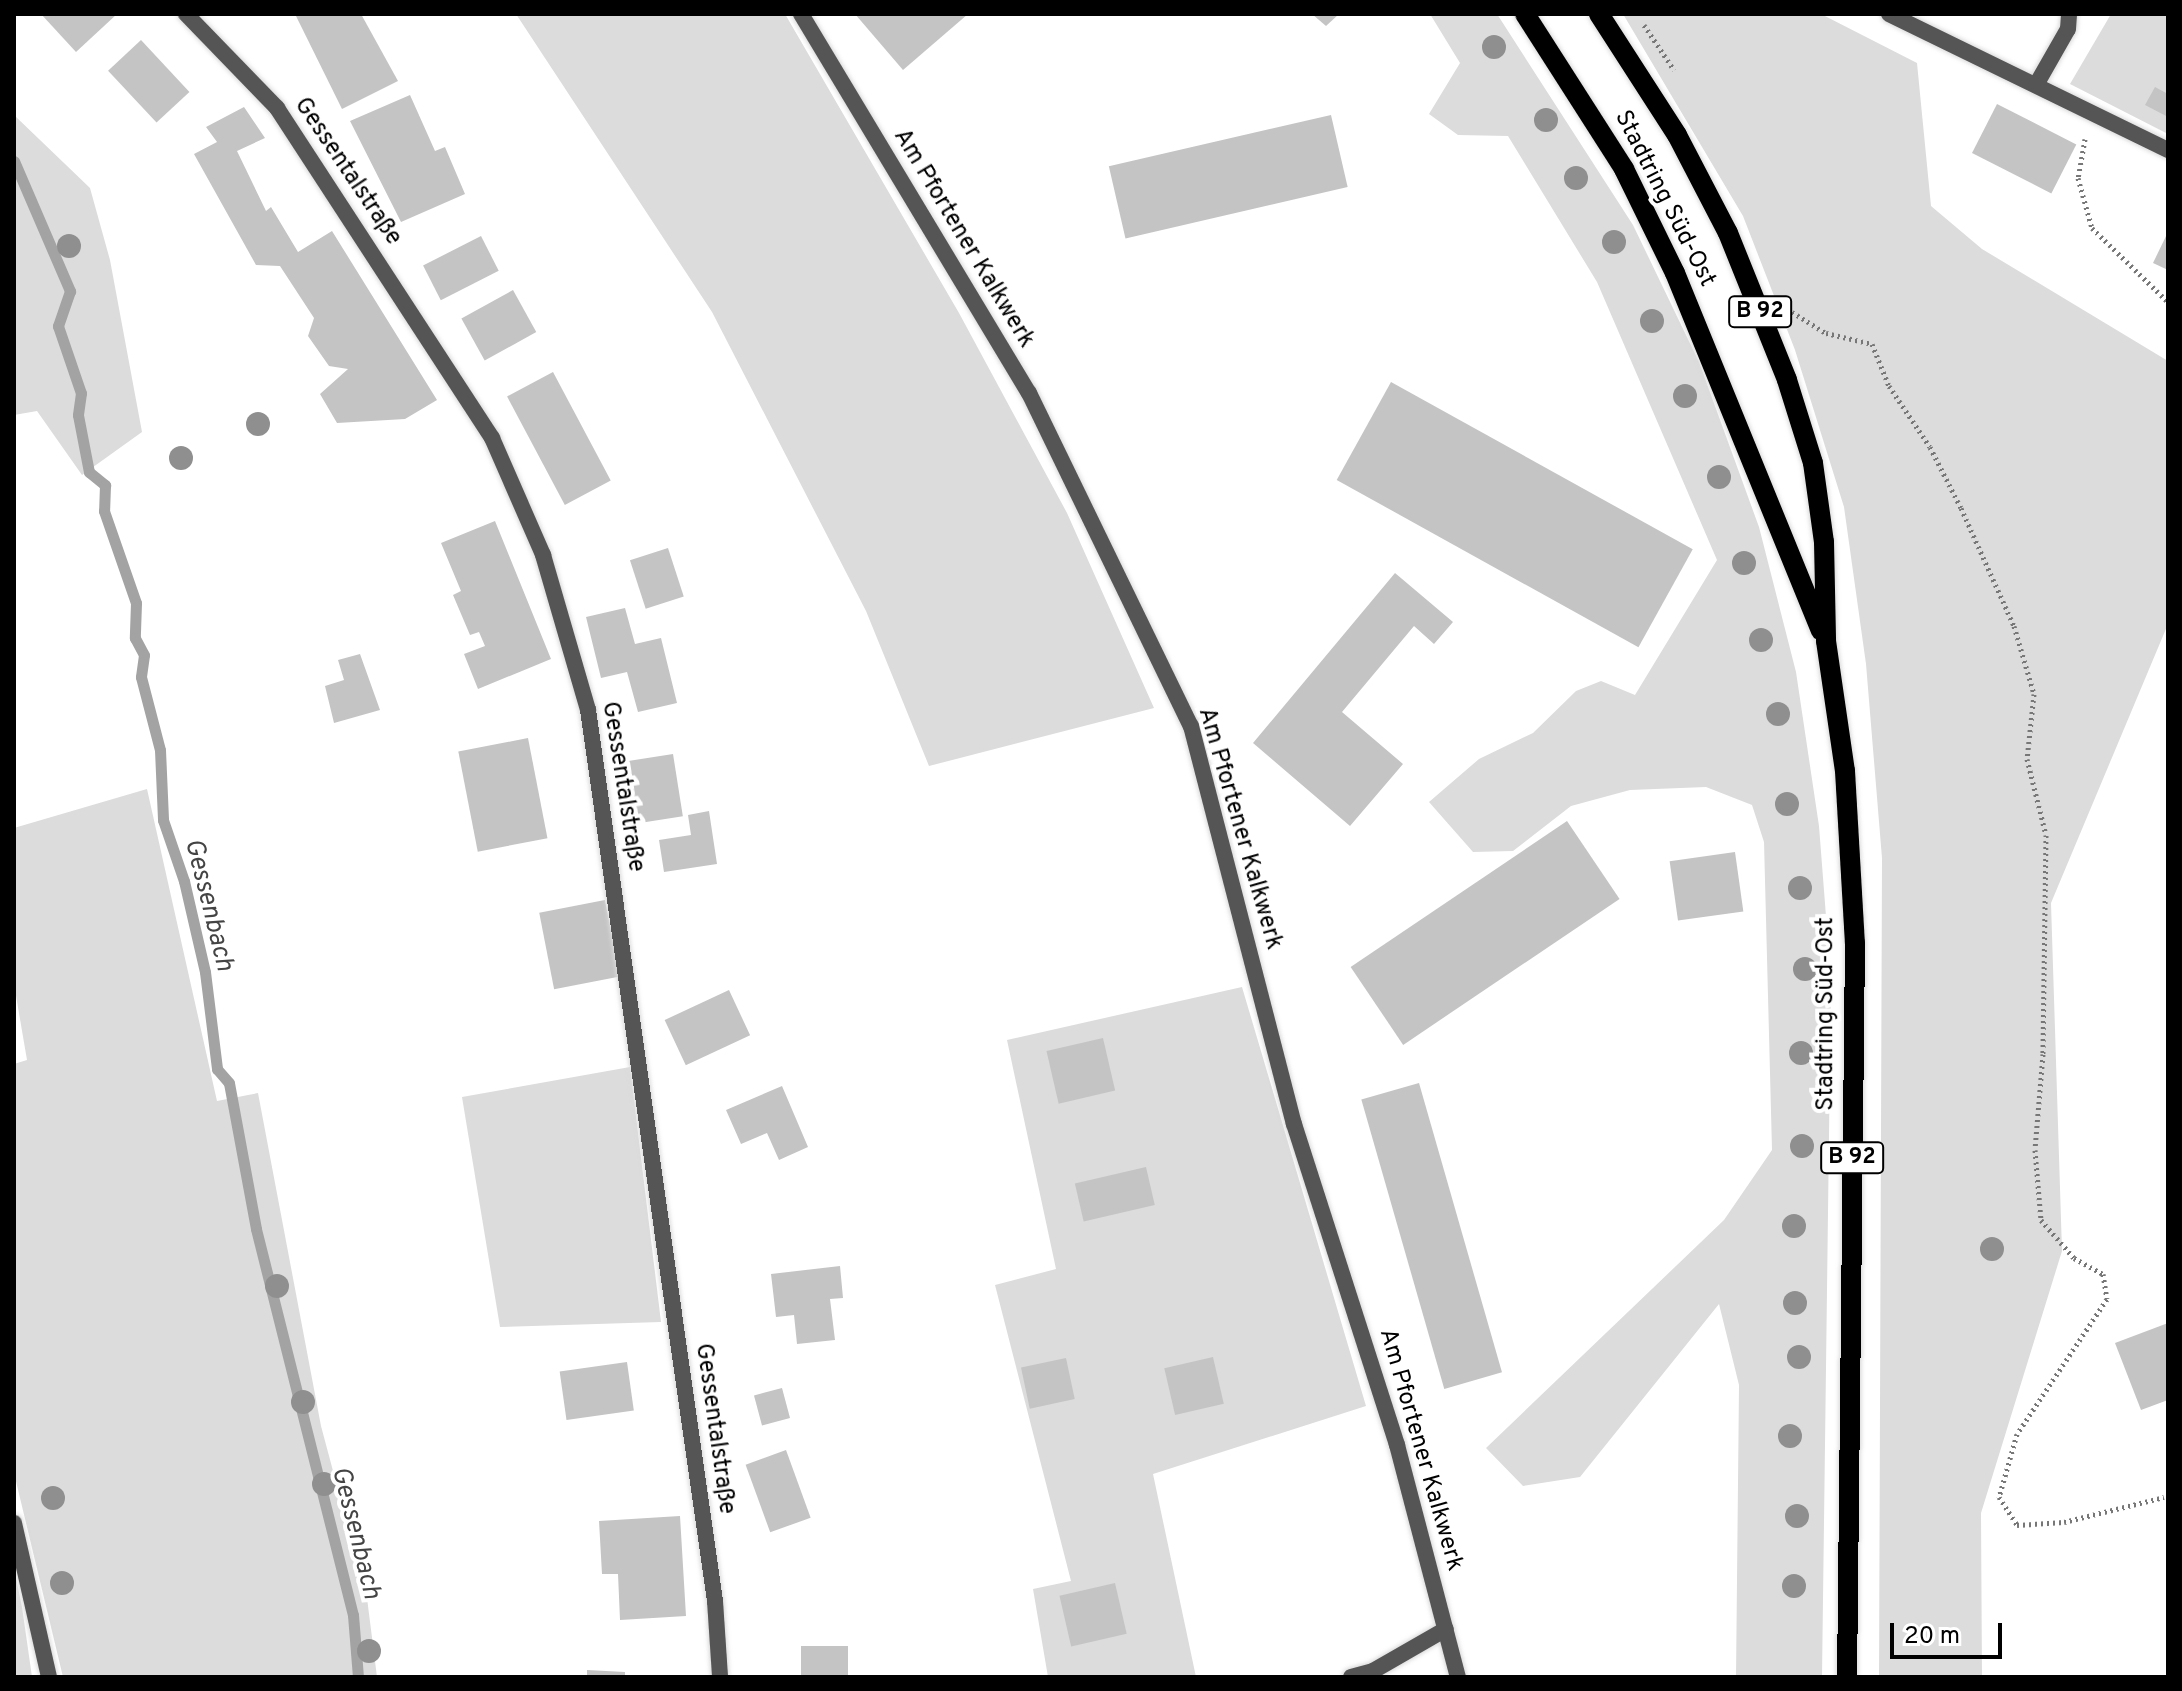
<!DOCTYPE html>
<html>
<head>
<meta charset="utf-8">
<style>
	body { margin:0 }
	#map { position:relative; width:2182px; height:1691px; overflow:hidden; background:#fff; font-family:Overpass,sans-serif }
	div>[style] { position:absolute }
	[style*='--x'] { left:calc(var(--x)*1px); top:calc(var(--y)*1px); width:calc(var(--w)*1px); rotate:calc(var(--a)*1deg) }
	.green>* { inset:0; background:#dcdcdc }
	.stream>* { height:11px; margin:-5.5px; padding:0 5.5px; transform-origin:5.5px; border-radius:5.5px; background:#a3a3a3 }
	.building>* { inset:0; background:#c4c4c4; transform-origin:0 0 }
	.path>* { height:5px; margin-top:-2.5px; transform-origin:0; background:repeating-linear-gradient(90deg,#777 0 2px,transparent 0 6px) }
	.roads { filter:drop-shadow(0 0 2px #dbdbdb) drop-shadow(0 0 2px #dbdbdb) }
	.lane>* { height:16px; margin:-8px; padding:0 8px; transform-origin:8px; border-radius:8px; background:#555 }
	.street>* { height:16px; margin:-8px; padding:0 8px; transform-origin:8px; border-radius:8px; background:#555 }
	.primary>* { height:20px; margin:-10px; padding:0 10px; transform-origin:10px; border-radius:10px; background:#000 }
	.trees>* { width:24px; height:24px; margin:-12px; border-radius:50%; background:#8f8f8f }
	span { translate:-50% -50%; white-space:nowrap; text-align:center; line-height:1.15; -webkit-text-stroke:8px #fff; paint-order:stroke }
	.shield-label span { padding:2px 6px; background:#fff; border:2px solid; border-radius:6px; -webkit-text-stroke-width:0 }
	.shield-label { font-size:22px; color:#000; font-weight:700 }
	.street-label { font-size:24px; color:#000 }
	.water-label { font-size:26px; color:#444; font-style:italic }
	.frame { position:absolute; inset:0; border:16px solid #000; pointer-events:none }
	.scale { position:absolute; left:1890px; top:1623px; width:112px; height:36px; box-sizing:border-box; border:4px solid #000; border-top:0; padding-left:10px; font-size:24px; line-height:28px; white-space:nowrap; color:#000; -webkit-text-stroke:6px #fff; paint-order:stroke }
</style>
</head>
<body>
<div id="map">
	<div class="green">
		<div style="clip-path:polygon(516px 14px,785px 14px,959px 313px,1067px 513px,1154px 708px,929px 766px,866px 611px,712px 312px)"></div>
		<div style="clip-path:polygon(1430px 14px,1497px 14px,1633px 225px,1699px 362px,1759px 527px,1796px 672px,1819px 826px,1831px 981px,1822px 1677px,1736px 1677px,1739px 1385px,1719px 1304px,1580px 1477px,1523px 1486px,1486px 1448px,1724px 1220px,1772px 1150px,1764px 842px,1752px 805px,1706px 787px,1630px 790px,1571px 806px,1513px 851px,1473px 852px,1429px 802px,1479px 759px,1533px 733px,1576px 691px,1601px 681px,1635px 695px,1717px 560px,1597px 282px,1508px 136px,1458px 135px,1429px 114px,1460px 63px)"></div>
		<div style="clip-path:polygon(1623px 14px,1821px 14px,1917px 63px,1931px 206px,1982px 249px,2168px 361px,2168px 624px,2051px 903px,2062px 1251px,1981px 1513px,1982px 1677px,1879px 1677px,1882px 858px,1866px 664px,1844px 507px,1795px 350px,1743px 216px)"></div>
		<div style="clip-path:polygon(2111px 14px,2168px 14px,2168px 134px,2070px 84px)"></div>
		<div style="clip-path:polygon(14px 115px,90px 188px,110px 260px,142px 432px,82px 475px,37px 411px,14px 415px)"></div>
		<div style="clip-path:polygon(147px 789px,217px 1101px,258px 1093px,321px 1426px,367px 1598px,377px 1677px,63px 1677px,14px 1473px,14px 1064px,27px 1060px,14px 984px,14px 828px)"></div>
		<div style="clip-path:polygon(1242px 987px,1366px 1406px,1153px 1474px,1196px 1677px,1048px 1677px,1033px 1589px,1071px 1581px,995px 1285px,1056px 1269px,1007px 1040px)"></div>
		<div style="clip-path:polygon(630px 1067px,661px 1322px,500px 1327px,462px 1097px)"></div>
		<div style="clip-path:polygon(14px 1568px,22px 1607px,32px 1677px,14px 1677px)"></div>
	</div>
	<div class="stream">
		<div style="--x:14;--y:161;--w:142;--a:66.7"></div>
		<div style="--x:70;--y:291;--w:37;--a:109"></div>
		<div style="--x:58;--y:326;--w:71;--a:71.1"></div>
		<div style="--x:81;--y:393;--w:22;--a:98"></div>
		<div style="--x:78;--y:415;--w:58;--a:79.1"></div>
		<div style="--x:89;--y:472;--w:21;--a:39"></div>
		<div style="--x:105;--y:485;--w:26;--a:92"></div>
		<div style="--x:104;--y:511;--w:97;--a:70.8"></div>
		<div style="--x:136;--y:603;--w:35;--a:92"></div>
		<div style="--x:135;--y:638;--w:19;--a:62"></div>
		<div style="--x:144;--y:655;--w:22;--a:98"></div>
		<div style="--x:141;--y:677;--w:75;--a:75.4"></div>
		<div style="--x:160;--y:750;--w:70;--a:87.5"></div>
		<div style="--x:163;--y:820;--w:65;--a:71"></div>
		<div style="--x:184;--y:881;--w:93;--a:77"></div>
		<div style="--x:205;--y:972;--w:98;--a:82.9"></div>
		<div style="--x:217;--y:1069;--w:18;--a:49"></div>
		<div style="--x:229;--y:1083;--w:148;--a:79.5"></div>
		<div style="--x:256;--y:1229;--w:398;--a:75.9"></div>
		<div style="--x:353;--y:1615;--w:62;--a:85.4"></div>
	</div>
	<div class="building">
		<div style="clip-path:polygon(41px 14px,117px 14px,76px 52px)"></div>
		<div style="clip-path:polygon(295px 14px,361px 14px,398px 81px,342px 109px)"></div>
		<div style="clip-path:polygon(855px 14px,968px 14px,903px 70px)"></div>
		<div style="clip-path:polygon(1312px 14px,1339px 14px,1326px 26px)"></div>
		<div style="left:141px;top:40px;width:71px;height:45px;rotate:47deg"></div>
		<div style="clip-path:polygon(2155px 87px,2168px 94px,2168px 117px,2145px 105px)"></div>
		<div style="clip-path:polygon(410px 95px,435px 151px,445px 147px,465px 194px,401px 222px,350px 121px)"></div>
		<div style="left:1997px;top:104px;width:89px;height:55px;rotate:27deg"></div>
		<div style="clip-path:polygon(244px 107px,265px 138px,237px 151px,266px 211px,271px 207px,298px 252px,332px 231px,437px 400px,405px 419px,337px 423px,320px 394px,348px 369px,329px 366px,308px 336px,314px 318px,280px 266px,256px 265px,194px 154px,217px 142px,206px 127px)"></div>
		<div style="left:1331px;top:115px;width:74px;height:228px;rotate:77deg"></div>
		<div style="clip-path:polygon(2168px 232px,2168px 270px,2153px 263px)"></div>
		<div style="left:481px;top:236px;width:39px;height:65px;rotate:63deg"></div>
		<div style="left:513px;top:290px;width:48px;height:59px;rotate:61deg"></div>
		<div style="left:553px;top:372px;width:123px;height:52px;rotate:62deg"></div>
		<div style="left:1391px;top:382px;width:345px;height:112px;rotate:29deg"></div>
		<div style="clip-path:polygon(495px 521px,551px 659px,478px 689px,464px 654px,485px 646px,479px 632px,470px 635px,453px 595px,461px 591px,441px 543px)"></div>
		<div style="left:668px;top:548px;width:51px;height:40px;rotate:72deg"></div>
		<div style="clip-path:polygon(1395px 573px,1453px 622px,1434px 644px,1414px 626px,1342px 712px,1403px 764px,1350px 826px,1253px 743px)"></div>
		<div style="clip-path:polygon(625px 608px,635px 644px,661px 638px,677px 703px,638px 712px,627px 672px,601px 678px,586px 617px)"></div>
		<div style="clip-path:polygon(360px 654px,380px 710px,334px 723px,325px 686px,344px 680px,338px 660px)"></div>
		<div style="left:528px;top:738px;width:102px;height:71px;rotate:79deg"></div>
		<div style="left:673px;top:754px;width:63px;height:55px;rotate:81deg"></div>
		<div style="clip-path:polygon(709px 811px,717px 864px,664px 872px,659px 840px,691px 835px,688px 815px)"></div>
		<div style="left:1567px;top:821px;width:94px;height:261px;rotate:56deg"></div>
		<div style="left:1735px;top:852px;width:60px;height:66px;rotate:82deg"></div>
		<div style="left:605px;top:900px;width:78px;height:67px;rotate:79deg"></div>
		<div style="left:729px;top:990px;width:50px;height:71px;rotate:65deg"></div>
		<div style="left:1103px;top:1038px;width:54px;height:58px;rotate:77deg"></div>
		<div style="left:1419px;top:1083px;width:301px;height:60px;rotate:74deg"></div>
		<div style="clip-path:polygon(782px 1086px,808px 1147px,779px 1160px,767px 1133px,741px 1144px,726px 1110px)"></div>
		<div style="left:1146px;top:1167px;width:39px;height:73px;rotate:77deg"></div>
		<div style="clip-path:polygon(840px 1266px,843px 1298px,830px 1299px,835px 1340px,797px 1344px,794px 1315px,776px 1317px,771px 1274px)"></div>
		<div style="clip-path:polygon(2168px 1323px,2168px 1400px,2141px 1410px,2115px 1343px)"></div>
		<div style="left:1213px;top:1357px;width:48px;height:50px;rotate:77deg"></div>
		<div style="left:1066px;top:1358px;width:42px;height:46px;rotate:78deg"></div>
		<div style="left:627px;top:1362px;width:49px;height:68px;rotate:82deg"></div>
		<div style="left:782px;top:1388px;width:31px;height:29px;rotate:75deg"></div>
		<div style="left:786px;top:1450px;width:72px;height:43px;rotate:70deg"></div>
		<div style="clip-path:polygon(680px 1516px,686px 1616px,620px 1620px,618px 1574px,602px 1574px,599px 1521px)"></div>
		<div style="left:1115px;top:1583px;width:52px;height:57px;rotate:77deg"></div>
		<div style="left:801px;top:1646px;width:47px;height:31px"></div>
		<div style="clip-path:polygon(587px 1670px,625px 1672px,625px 1677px,587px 1677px)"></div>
	</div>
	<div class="path">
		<div style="--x:1644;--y:25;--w:54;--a:56.3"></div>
		<div style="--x:2085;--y:139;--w:40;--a:100"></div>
		<div style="--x:2078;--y:178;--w:52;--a:74.4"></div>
		<div style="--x:2092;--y:228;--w:106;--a:44.2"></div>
		<div style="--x:1792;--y:312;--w:40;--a:32"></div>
		<div style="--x:1826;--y:333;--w:47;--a:13.4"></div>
		<div style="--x:1872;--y:344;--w:45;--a:68"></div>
		<div style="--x:1889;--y:386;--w:73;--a:56.1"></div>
		<div style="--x:1930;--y:447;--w:68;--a:63.1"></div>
		<div style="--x:1961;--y:508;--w:129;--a:65.8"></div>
		<div style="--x:2014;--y:626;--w:71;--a:73.6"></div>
		<div style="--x:2034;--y:694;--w:65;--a:96.1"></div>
		<div style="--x:2027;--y:759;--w:78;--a:76"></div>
		<div style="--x:2046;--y:835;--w:219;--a:90.8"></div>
		<div style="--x:2043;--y:1054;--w:96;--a:94.8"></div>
		<div style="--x:2035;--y:1150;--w:70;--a:85.1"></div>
		<div style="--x:2041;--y:1220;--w:50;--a:49"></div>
		<div style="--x:2074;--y:1258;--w:33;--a:29"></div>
		<div style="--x:2103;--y:1274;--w:25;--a:81"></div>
		<div style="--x:2107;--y:1299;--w:162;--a:123.7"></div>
		<div style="--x:2017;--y:1434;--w:66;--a:105.9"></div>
		<div style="--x:1999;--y:1497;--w:33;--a:57"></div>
		<div style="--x:2017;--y:1525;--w:47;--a:-3.7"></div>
		<div style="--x:2064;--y:1522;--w:103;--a:-14"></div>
	</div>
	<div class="roads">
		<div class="lane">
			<div style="--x:14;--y:1523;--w:158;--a:77.2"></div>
			<div style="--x:1351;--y:1677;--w:23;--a:-15"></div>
			<div style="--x:1373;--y:1671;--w:84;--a:-29.9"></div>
		</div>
		<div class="street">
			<div style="--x:186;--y:14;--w:131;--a:45.9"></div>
			<div style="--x:277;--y:108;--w:394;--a:56.9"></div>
			<div style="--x:492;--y:438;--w:128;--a:66.4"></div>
			<div style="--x:543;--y:555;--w:161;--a:73.8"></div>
			<div style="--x:588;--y:710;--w:900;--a:81.89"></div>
			<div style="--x:715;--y:1601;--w:76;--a:86.2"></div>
			<div style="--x:801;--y:14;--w:442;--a:59"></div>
			<div style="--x:1029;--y:393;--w:370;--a:64.1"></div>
			<div style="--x:1191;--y:726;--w:411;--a:75.5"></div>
			<div style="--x:1294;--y:1124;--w:337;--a:72.2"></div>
			<div style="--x:1397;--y:1445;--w:240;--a:75.3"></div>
			<div style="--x:1889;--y:14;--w:310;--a:26"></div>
			<div style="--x:2036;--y:85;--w:64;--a:-60.3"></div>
			<div style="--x:2068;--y:29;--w:15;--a:-86"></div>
		</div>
		<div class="primary">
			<div style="--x:1525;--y:14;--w:184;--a:57.4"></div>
			<div style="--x:1624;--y:169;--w:116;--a:63.9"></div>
			<div style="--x:1675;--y:273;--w:386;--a:67.8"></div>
			<div style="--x:1599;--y:14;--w:144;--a:57.2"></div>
			<div style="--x:1677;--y:135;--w:110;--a:62.5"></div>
			<div style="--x:1728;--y:233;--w:158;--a:68.1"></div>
			<div style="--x:1787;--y:380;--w:87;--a:72.6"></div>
			<div style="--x:1813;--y:463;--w:80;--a:82.1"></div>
			<div style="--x:1824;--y:542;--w:99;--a:88.8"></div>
			<div style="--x:1826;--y:641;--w:131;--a:81.7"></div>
			<div style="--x:1845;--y:771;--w:172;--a:86.7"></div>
			<div style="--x:1855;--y:943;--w:734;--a:90.62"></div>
		</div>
	</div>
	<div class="trees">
		<div style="left:1494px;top:47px"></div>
		<div style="left:1546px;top:120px"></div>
		<div style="left:1576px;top:178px"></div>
		<div style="left:1614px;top:242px"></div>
		<div style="left:69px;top:246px"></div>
		<div style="left:1652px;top:321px"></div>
		<div style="left:1685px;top:396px"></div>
		<div style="left:258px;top:424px"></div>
		<div style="left:181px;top:458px"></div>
		<div style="left:1719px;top:477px"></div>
		<div style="left:1744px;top:563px"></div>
		<div style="left:1761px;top:640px"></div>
		<div style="left:1778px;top:714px"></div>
		<div style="left:1787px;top:804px"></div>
		<div style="left:1800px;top:888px"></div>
		<div style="left:1805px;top:969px"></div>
		<div style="left:1801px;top:1053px"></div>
		<div style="left:1802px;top:1146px"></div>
		<div style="left:1794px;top:1226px"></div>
		<div style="left:1992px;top:1249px"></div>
		<div style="left:277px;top:1286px"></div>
		<div style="left:1795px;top:1303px"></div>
		<div style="left:1799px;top:1357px"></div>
		<div style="left:303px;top:1402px"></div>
		<div style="left:1790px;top:1436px"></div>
		<div style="left:324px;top:1484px"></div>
		<div style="left:53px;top:1498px"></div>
		<div style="left:1797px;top:1516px"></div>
		<div style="left:62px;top:1583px"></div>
		<div style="left:1794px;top:1586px"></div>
		<div style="left:369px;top:1651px"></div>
	</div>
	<div class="shield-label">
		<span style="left:1760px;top:312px">B 92</span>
		<span style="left:1852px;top:1158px">B 92</span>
	</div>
	<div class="street-label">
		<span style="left:347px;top:172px;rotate:56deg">Gessentalstraße</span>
		<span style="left:1664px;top:199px;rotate:63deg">Stadtring Süd-Ost</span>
		<span style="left:963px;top:239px;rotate:59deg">Am Pfortener Kalkwerk</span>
		<span style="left:622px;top:787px;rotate:81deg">Gessentalstraße</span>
		<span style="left:1239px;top:829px;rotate:74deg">Am Pfortener Kalkwerk</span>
		<span style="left:1827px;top:1014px;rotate:-90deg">Stadtring Süd-Ost</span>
		<span style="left:714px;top:1429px;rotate:82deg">Gessentalstraße</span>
		<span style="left:1420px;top:1450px;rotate:74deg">Am Pfortener Kalkwerk</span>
	</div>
	<div class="water-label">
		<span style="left:208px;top:905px;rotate:76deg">Gessenbach</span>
		<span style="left:355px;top:1533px;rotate:76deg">Gessenbach</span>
	</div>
	<div class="frame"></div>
	<div class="scale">20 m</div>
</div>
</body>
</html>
